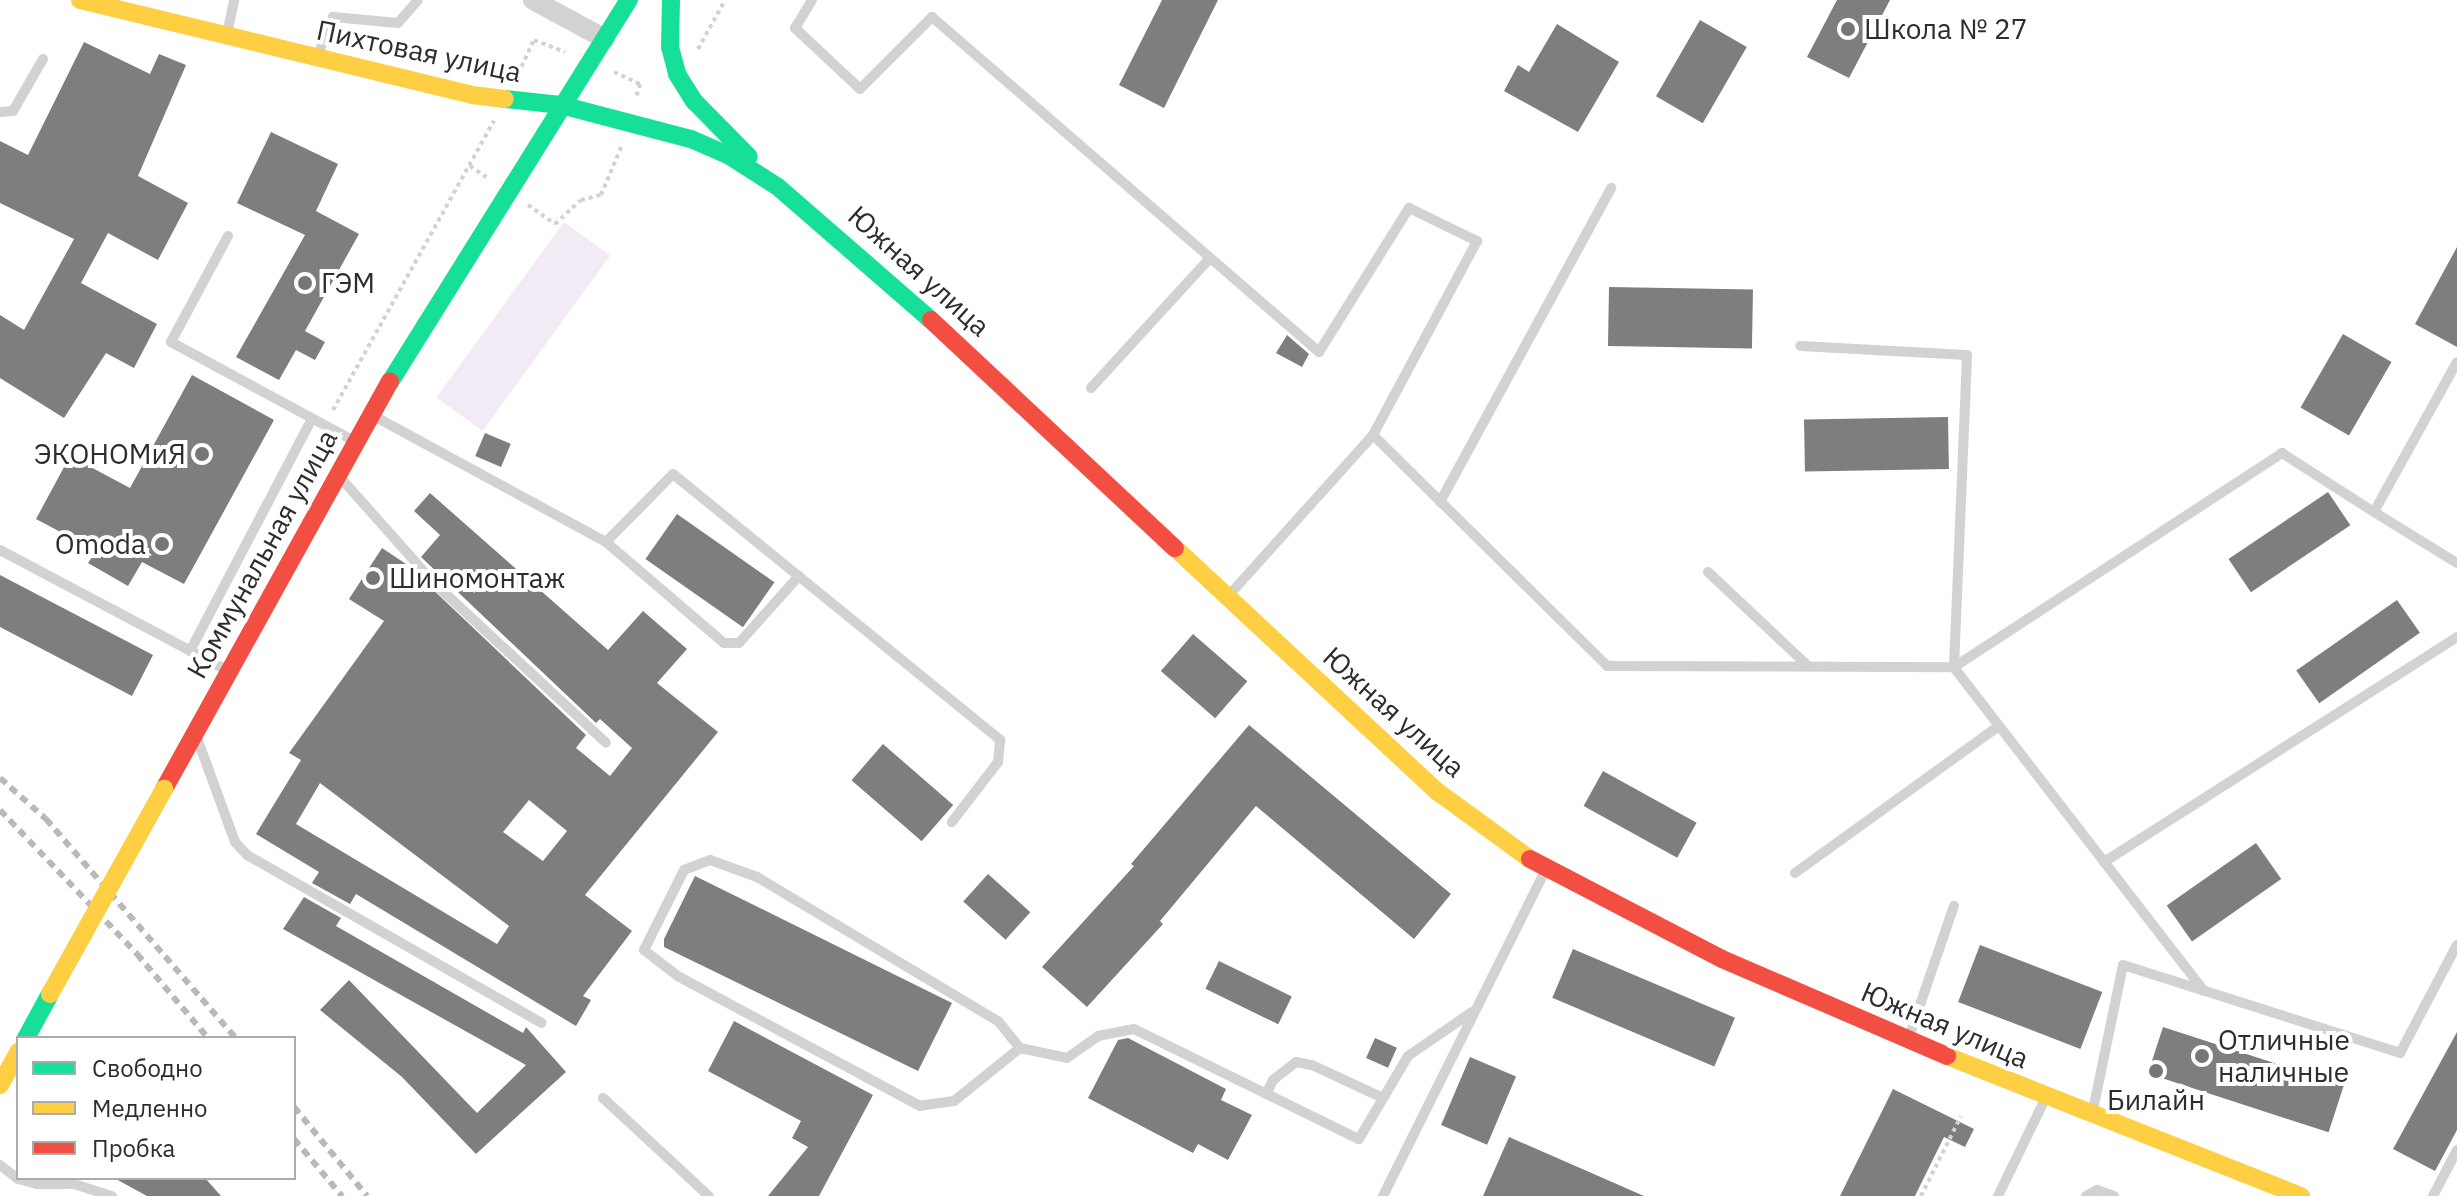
<!DOCTYPE html>
<html>
<head>
<meta charset="utf-8">
<style>
	body { margin:0 }
	#map { position:relative; width:2457px; height:1196px; overflow:hidden; background:#fff; font-family:"IBM Plex Sans",sans-serif }
	div>[style] { position:absolute }
	[style*='--x'] { left:calc(var(--x)*1px); top:calc(var(--y)*1px); width:calc(var(--w)*1px); rotate:calc(var(--a)*1deg) }
	.green>* { inset:0; background:#f2ebf5; transform-origin:0 0 }
	.building>* { inset:0; background:#7e7e7e; transform-origin:0 0 }
	.path>* { height:4px; margin-top:-2px; transform-origin:0; background:repeating-linear-gradient(90deg,#d2d2d2 0 4px,transparent 0 8px) }
	.lane>* { height:10px; margin:-5px; padding:0 5px; transform-origin:5px; border-radius:5px; background:#d2d2d2 }
	.street>* { height:20px; margin:-10px; padding:0 10px; transform-origin:10px; border-radius:10px; background:#d2d2d2 }
	.fast>* { height:18px; margin:-9px; padding:0 9px; transform-origin:9px; border-radius:9px; background:#16e098 }
	.slow>* { height:18px; margin:-9px; padding:0 9px; transform-origin:9px; border-radius:9px; background:#ffcf43 }
	.jam>* { height:18px; margin:-9px; padding:0 9px; transform-origin:9px; border-radius:9px; background:#f24e42 }
	.rail>* { height:6px; margin-top:-3px; transform-origin:0; background:repeating-linear-gradient(90deg,#b9b9b9 0 8px,transparent 0 14px) }
	.slow-bridge>* { height:18px; margin:-9px; padding:0 9px; transform-origin:9px; border-radius:9px; background:#ffcf43 }
	.dots>* { width:22px; height:22px; translate:-50% -50%; box-sizing:border-box; border:4px solid #fff; border-radius:50% }
	span { translate:-50% -50%; white-space:nowrap; text-align:center; line-height:1.15; -webkit-text-stroke:8px #fff; paint-order:stroke }
	.poi-label { font-size:28px; color:#2d2d2d }
	.left { translate:0 -50%; text-align:left }
	.right { translate:-100% -50%; text-align:right }
	.street-label { font-size:28px; color:#2d2d2d }
	.legend { position:absolute; left:16px; top:1036px; width:280px; height:144px; box-sizing:border-box; background:#fff; border:2px solid #ababab; margin:0; padding:10px 14px; list-style:none; font-size:24px; color:#2d2d2d }
	.legend li { display:flex; align-items:center; gap:16px; height:40px }
	.legend b { width:40px; border:2px solid #ababab }
</style>
</head>
<body>
<div id="map">
	<div class="green">
		<div style="left:564px;top:222px;width:57px;height:217px;rotate:36deg"></div>
	</div>
	<div class="building">
		<div style="clip-path:polygon(1162px 0,1218px 0,1164px 108px,1119px 85px)"></div>
		<div style="clip-path:polygon(1837px 0,1890px 0,1849px 78px,1807px 57px)"></div>
		<div style="left:1700px;top:20px;width:54px;height:88px;rotate:30deg"></div>
		<div style="clip-path:polygon(1557px 24px,1619px 62px,1578px 132px,1504px 91px,1518px 65px,1529px 72px)"></div>
		<div style="clip-path:polygon(84px 42px,150px 74px,159px 54px,186px 65px,138px 176px,188px 203px,158px 260px,108px 233px,81px 283px,157px 324px,134px 368px,106px 353px,64px 418px,0 378px,0 315px,24px 330px,74px 239px,0 203px,0 141px,28px 155px)"></div>
		<div style="clip-path:polygon(271px 132px,338px 164px,316px 211px,359px 234px,305px 331px,325px 342px,315px 360px,296px 350px,279px 380px,236px 357px,305px 235px,237px 203px)"></div>
		<div style="clip-path:polygon(2457px 247px,2457px 347px,2415px 324px)"></div>
		<div style="left:1609px;top:287px;width:144px;height:59px;rotate:1deg"></div>
		<div style="left:2343px;top:334px;width:56px;height:85px;rotate:30deg"></div>
		<div style="clip-path:polygon(1287px 335px,1309px 354px,1302px 367px,1276px 353px)"></div>
		<div style="clip-path:polygon(192px 375px,274px 420px,184px 584px,142px 562px,128px 586px,88px 563px,96px 551px,36px 519px,70px 456px,130px 488px)"></div>
		<div style="left:1948px;top:417px;width:52px;height:144px;rotate:89deg"></div>
		<div style="left:485px;top:433px;width:28px;height:25px;rotate:23deg"></div>
		<div style="left:2328px;top:492px;width:40px;height:120px;rotate:56deg"></div>
		<div style="clip-path:polygon(evenodd,430px 493px,608px 650px,643px 611px,687px 649px,657px 683px,718px 732px,585px 895px,632px 931px,583px 996px,591px 1000px,576px 1026px,356px 894px,350px 904px,312px 883px,319px 872px,256px 834px,301px 760px,289px 753px,384px 621px,349px 599px,382px 548px,406px 564px,586px 735px,576px 748px,610px 776px,632px 748px,600px 719px,596px 723px,421px 557px,440px 535px,414px 511px,430px 493px,320px 783px,509px 926px,497px 944px,296px 824px,320px 783px,430px 493px,529px 800px,567px 831px,543px 861px,503px 832px,529px 800px)"></div>
		<div style="left:677px;top:514px;width:119px;height:55px;rotate:35deg"></div>
		<div style="clip-path:polygon(0 575px,153px 655px,132px 696px,0 627px)"></div>
		<div style="left:2397px;top:600px;width:40px;height:123px;rotate:55deg"></div>
		<div style="left:1193px;top:634px;width:72px;height:49px;rotate:41deg"></div>
		<div style="clip-path:polygon(1249px 725px,1451px 894px,1414px 939px,1256px 806px,1160px 921px,1163px 924px,1087px 1007px,1042px 967px,1134px 866px,1131px 864px)"></div>
		<div style="left:883px;top:744px;width:93px;height:48px;rotate:41deg"></div>
		<div style="left:1603px;top:771px;width:107px;height:40px;rotate:29deg"></div>
		<div style="left:2256px;top:843px;width:44px;height:109px;rotate:55deg"></div>
		<div style="left:988px;top:874px;width:57px;height:37px;rotate:42deg"></div>
		<div style="clip-path:polygon(695px 876px,952px 1003px,918px 1071px,664px 947px,664px 939px)"></div>
		<div style="clip-path:polygon(304px 897px,341px 918px,336px 926px,523px 1033px,526px 1027px,566px 1072px,476px 1154px,402px 1077px,320px 1010px,349px 980px,477px 1113px,526px 1065px,283px 929px)"></div>
		<div style="left:1980px;top:945px;width:131px;height:61px;rotate:21deg"></div>
		<div style="left:1573px;top:949px;width:176px;height:53px;rotate:23deg"></div>
		<div style="left:1219px;top:961px;width:81px;height:31px;rotate:26deg"></div>
		<div style="clip-path:polygon(734px 1021px,873px 1095px,819px 1196px,768px 1196px,808px 1147px,792px 1138px,801px 1121px,708px 1071px)"></div>
		<div style="left:2163px;top:1027px;width:190px;height:49px;rotate:18deg"></div>
		<div style="clip-path:polygon(2457px 1032px,2457px 1130px,2435px 1171px,2393px 1149px)"></div>
		<div style="clip-path:polygon(1128px 1038px,1226px 1089px,1221px 1100px,1252px 1115px,1228px 1160px,1198px 1144px,1193px 1153px,1088px 1098px,1118px 1040px)"></div>
		<div style="left:1375px;top:1038px;width:24px;height:22px;rotate:24deg"></div>
		<div style="left:1470px;top:1057px;width:50px;height:74px;rotate:23deg"></div>
		<div style="clip-path:polygon(1893px 1089px,1974px 1129px,1965px 1147px,1944px 1137px,1915px 1196px,1840px 1196px)"></div>
		<div style="clip-path:polygon(1509px 1137px,1644px 1196px,1483px 1196px)"></div>
		<div style="clip-path:polygon(114px 1178px,205px 1178px,221px 1196px,147px 1196px)"></div>
	</div>
	<div class="path">
		<div style="--x:698;--y:49;--w:56;--a:-61.1"></div>
		<div style="--x:614;--y:72;--w:29;--a:25"></div>
		<div style="--x:640;--y:84;--w:15;--a:106"></div>
		<div style="--x:518;--y:74;--w:38;--a:-65"></div>
		<div style="--x:534;--y:40;--w:33;--a:21"></div>
		<div style="--x:470;--y:166;--w:22;--a:34"></div>
		<div style="--x:528;--y:205;--w:33;--a:35"></div>
		<div style="--x:555;--y:224;--w:35;--a:-43"></div>
		<div style="--x:581;--y:200;--w:21;--a:-14"></div>
		<div style="--x:601;--y:195;--w:54;--a:-67.2"></div>
		<div style="--x:333;--y:410;--w:331;--a:-60.9"></div>
		<div style="--x:1921;--y:1196;--w:89;--a:-63.4"></div>
	</div>
	<div class="lane">
		<div style="--x:812;--y:0;--w:33;--a:121"></div>
		<div style="--x:795;--y:28;--w:89;--a:43.2"></div>
		<div style="--x:860;--y:89;--w:102;--a:-45"></div>
		<div style="--x:932;--y:17;--w:512;--a:40.88"></div>
		<div style="--x:1319;--y:352;--w:170;--a:-58"></div>
		<div style="--x:1409;--y:208;--w:76;--a:25.9"></div>
		<div style="--x:1477;--y:241;--w:220;--a:118.2"></div>
		<div style="--x:1373;--y:435;--w:329;--a:44.6"></div>
		<div style="--x:1607;--y:666;--w:347;--a:0.2"></div>
		<div style="--x:1954;--y:667;--w:312;--a:-87.6"></div>
		<div style="--x:1967;--y:355;--w:167;--a:-176.9"></div>
		<div style="--x:227;--y:34;--w:35;--a:-78"></div>
		<div style="--x:317;--y:57;--w:43;--a:-68.2"></div>
		<div style="--x:333;--y:17;--w:65;--a:5.3"></div>
		<div style="--x:398;--y:23;--w:30;--a:-49"></div>
		<div style="--x:0;--y:112;--w:13;--a:-4"></div>
		<div style="--x:13;--y:111;--w:60;--a:-60"></div>
		<div style="--x:228;--y:236;--w:120;--a:118.3"></div>
		<div style="--x:171;--y:342;--w:210;--a:28.4"></div>
		<div style="--x:2457;--y:362;--w:171;--a:119"></div>
		<div style="--x:2374;--y:512;--w:97;--a:31.6"></div>
		<div style="--x:1091;--y:388;--w:176;--a:-47.5"></div>
		<div style="--x:372;--y:415;--w:266;--a:28.5"></div>
		<div style="--x:606;--y:542;--w:95;--a:-45.4"></div>
		<div style="--x:673;--y:474;--w:422;--a:39.1"></div>
		<div style="--x:1000;--y:740;--w:22;--a:95"></div>
		<div style="--x:998;--y:762;--w:76;--a:127.5"></div>
		<div style="--x:339;--y:476;--w:142;--a:48.4"></div>
		<div style="--x:433;--y:582;--w:236;--a:42.9"></div>
		<div style="--x:1440;--y:502;--w:358;--a:-61.4"></div>
		<div style="--x:606;--y:542;--w:155;--a:40.6"></div>
		<div style="--x:724;--y:643;--w:15;--a:0"></div>
		<div style="--x:739;--y:643;--w:90;--a:-48.2"></div>
		<div style="--x:0;--y:550;--w:257;--a:27.9"></div>
		<div style="--x:1708;--y:572;--w:137;--a:43.2"></div>
		<div style="--x:1230;--y:594;--w:214;--a:-48"></div>
		<div style="--x:190;--y:651;--w:262;--a:-62.3"></div>
		<div style="--x:197;--y:738;--w:111;--a:69.9"></div>
		<div style="--x:235;--y:842;--w:18;--a:47"></div>
		<div style="--x:247;--y:855;--w:339;--a:29.7"></div>
		<div style="--x:2104;--y:862;--w:419;--a:-32.5"></div>
		<div style="--x:1795;--y:873;--w:251;--a:-35.8"></div>
		<div style="--x:2204;--y:991;--w:409;--a:-127.7"></div>
		<div style="--x:1954;--y:667;--w:392;--a:-33.1"></div>
		<div style="--x:2282;--y:453;--w:109;--a:32.7"></div>
		<div style="--x:1908;--y:1040;--w:142;--a:-71.1"></div>
		<div style="--x:1020;--y:1048;--w:85;--a:141.2"></div>
		<div style="--x:954;--y:1101;--w:34;--a:172"></div>
		<div style="--x:920;--y:1106;--w:273;--a:-151.8"></div>
		<div style="--x:679;--y:977;--w:44;--a:-142.4"></div>
		<div style="--x:644;--y:950;--w:89;--a:-63.4"></div>
		<div style="--x:684;--y:870;--w:28;--a:-21"></div>
		<div style="--x:710;--y:860;--w:50;--a:19.9"></div>
		<div style="--x:757;--y:877;--w:281;--a:30.9"></div>
		<div style="--x:998;--y:1021;--w:35;--a:51"></div>
		<div style="--x:1020;--y:1048;--w:48;--a:12"></div>
		<div style="--x:1067;--y:1058;--w:38;--a:-35"></div>
		<div style="--x:1098;--y:1036;--w:37;--a:-11"></div>
		<div style="--x:1134;--y:1029;--w:250;--a:26.1"></div>
		<div style="--x:1359;--y:1139;--w:96;--a:-59.4"></div>
		<div style="--x:1408;--y:1056;--w:78;--a:-34.5"></div>
		<div style="--x:1266;--y:1094;--w:16;--a:-63"></div>
		<div style="--x:1273;--y:1080;--w:29;--a:-38"></div>
		<div style="--x:1296;--y:1062;--w:16;--a:11"></div>
		<div style="--x:1312;--y:1065;--w:78;--a:24.9"></div>
		<div style="--x:603;--y:1098;--w:144;--a:42.8"></div>
		<div style="--x:2093;--y:1110;--w:148;--a:-78.3"></div>
		<div style="--x:2123;--y:965;--w:291;--a:17.6"></div>
		<div style="--x:2400;--y:1053;--w:122;--a:-62.2"></div>
		<div style="--x:0;--y:1165;--w:23;--a:38"></div>
		<div style="--x:18;--y:1179;--w:20;--a:15"></div>
		<div style="--x:37;--y:1184;--w:37;--a:0"></div>
		<div style="--x:74;--y:1184;--w:40;--a:18"></div>
		<div style="--x:1383;--y:1196;--w:363;--a:-63.5"></div>
		<div style="--x:1998;--y:1196;--w:108;--a:-64.1"></div>
		<div style="--x:2086;--y:1196;--w:13;--a:-29"></div>
		<div style="--x:2097;--y:1190;--w:18;--a:19"></div>
		<div style="--x:2433;--y:1196;--w:52;--a:-62.4"></div>
	</div>
	<div class="street">
		<div style="--x:533;--y:0;--w:82;--a:28.4"></div>
	</div>
	<div class="fast">
		<div style="--x:671;--y:0;--w:47;--a:91.2"></div>
		<div style="--x:670;--y:47;--w:28;--a:75"></div>
		<div style="--x:677;--y:74;--w:32;--a:58"></div>
		<div style="--x:694;--y:101;--w:78;--a:45.5"></div>
		<div style="--x:505;--y:99;--w:56;--a:6.1"></div>
		<div style="--x:561;--y:105;--w:134;--a:14.7"></div>
		<div style="--x:691;--y:139;--w:40;--a:23.4"></div>
		<div style="--x:728;--y:155;--w:59;--a:32.6"></div>
		<div style="--x:778;--y:187;--w:203;--a:41"></div>
		<div style="--x:390;--y:382;--w:451;--a:-58"></div>
		<div style="--x:26;--y:1038;--w:50;--a:-61.4"></div>
	</div>
	<div class="slow">
		<div style="--x:80;--y:0;--w:403;--a:13.6"></div>
		<div style="--x:472;--y:95;--w:33;--a:7"></div>
		<div style="--x:1175;--y:548;--w:359;--a:42.9"></div>
		<div style="--x:1438;--y:792;--w:114;--a:36.1"></div>
		<div style="--x:1947;--y:1056;--w:381;--a:21.6"></div>
		<div style="--x:0;--y:1085;--w:38;--a:-61"></div>
	</div>
	<div class="jam">
		<div style="--x:931;--y:320;--w:334;--a:43.1"></div>
		<div style="--x:164;--y:789;--w:466;--a:-61"></div>
		<div style="--x:1530;--y:859;--w:216;--a:27.5"></div>
		<div style="--x:1722;--y:959;--w:245;--a:23.3"></div>
	</div>
	<div class="rail">
		<div style="--x:0;--y:778;--w:62;--a:41.7"></div>
		<div style="--x:46;--y:819;--w:290;--a:49.1"></div>
		<div style="--x:0;--y:810;--w:199;--a:46.4"></div>
		<div style="--x:137;--y:954;--w:110;--a:49.8"></div>
		<div style="--x:294;--y:1107;--w:115;--a:50.6"></div>
		<div style="--x:294;--y:1139;--w:75;--a:49.9"></div>
	</div>
	<div class="slow-bridge">
		<div style="--x:50;--y:994;--w:235;--a:-60.9"></div>
	</div>
	<div class="dots">
		<div style="left:1848px;top:29px;background:#767676"></div>
		<div style="left:305px;top:283px;background:#767676"></div>
		<div style="left:202px;top:454px;background:#767676"></div>
		<div style="left:162px;top:544px;background:#767676"></div>
		<div style="left:373px;top:578px;background:#767676"></div>
		<div style="left:2202px;top:1056px;background:#767676"></div>
		<div style="left:2156px;top:1071px;background:#767676"></div>
	</div>
	<div class="poi-label">
		<span class="left" style="left:1864px;top:29px">Школа № 27</span>
		<span class="left" style="left:321px;top:283px">ГЭМ</span>
		<span class="right" style="left:186px;top:454px">ЭКОНОМиЯ</span>
		<span class="right" style="left:146px;top:544px">Omoda</span>
		<span class="left" style="left:389px;top:578px">Шиномонтаж</span>
		<span class="left" style="left:2218px;top:1056px">Отличные<br>наличные</span>
		<span style="left:2156px;top:1100px">Билайн</span>
	</div>
	<div class="street-label">
		<span style="left:419px;top:51px;rotate:12deg">Пихтовая улица</span>
		<span style="left:919px;top:271px;rotate:42deg">Южная улица</span>
		<span style="left:262px;top:554px;rotate:-61deg">Коммунальная улица</span>
		<span style="left:1394px;top:712px;rotate:42deg">Южная улица</span>
		<span style="left:1945px;top:1025px;rotate:23deg">Южная улица</span>
	</div>
	<ul class="legend">
	<li><b style="height:10px;background:#16e098"></b>Свободно</li>
	<li><b style="height:10px;background:#ffcf43"></b>Медленно</li>
	<li><b style="height:10px;background:#f24e42"></b>Пробка</li>
	</ul>
</div>
</body>
</html>
